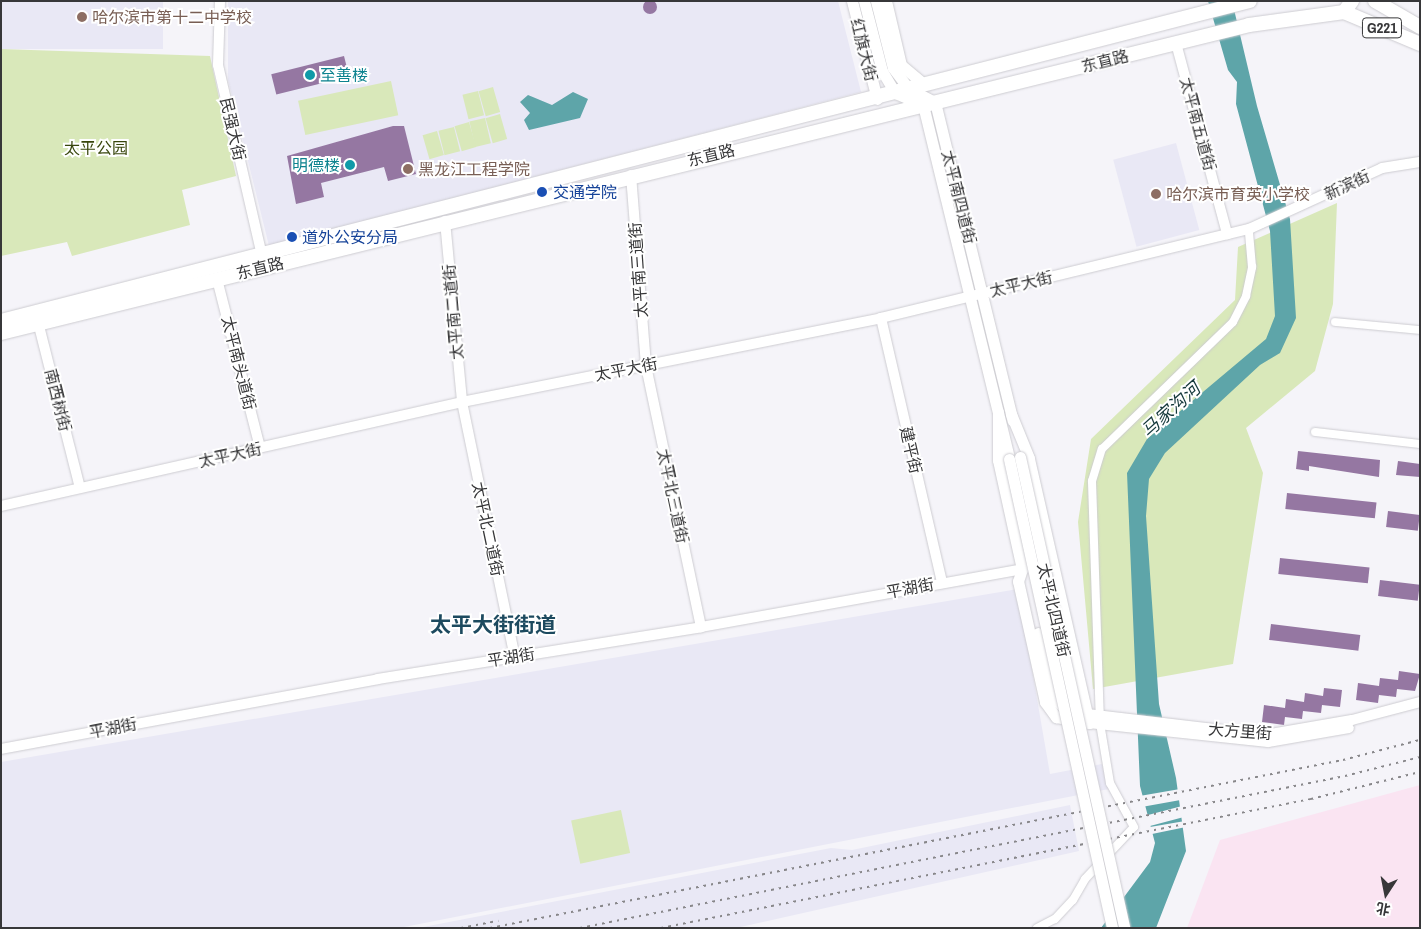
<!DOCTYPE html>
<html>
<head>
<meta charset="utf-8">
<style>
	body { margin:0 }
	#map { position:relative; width:1421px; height:929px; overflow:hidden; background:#f5f4f9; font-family:"Archivo Narrow","Noto Sans SC",sans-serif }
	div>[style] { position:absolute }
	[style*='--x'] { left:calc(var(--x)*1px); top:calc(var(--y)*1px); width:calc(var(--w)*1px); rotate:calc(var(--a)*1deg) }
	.commercial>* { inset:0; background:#fae4f2 }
	.built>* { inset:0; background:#e9e8f5; transform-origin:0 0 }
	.green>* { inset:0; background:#d9e8ba; transform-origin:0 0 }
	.water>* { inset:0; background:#5ea5a9 }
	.pier>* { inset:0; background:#f5f4f9; transform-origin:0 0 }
	.building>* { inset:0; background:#9577a2; transform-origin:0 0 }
	.round { border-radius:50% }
	.roads { filter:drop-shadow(0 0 1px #cdccd1) drop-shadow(0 0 1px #cdccd1) }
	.street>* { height:8px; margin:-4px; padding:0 4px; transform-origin:4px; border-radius:4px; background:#fff }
	.secondary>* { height:10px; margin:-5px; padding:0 5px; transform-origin:5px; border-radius:5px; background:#fff }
	.primary>* { height:11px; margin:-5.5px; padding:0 5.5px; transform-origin:5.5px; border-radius:5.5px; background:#fff }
	.highway>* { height:14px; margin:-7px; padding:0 7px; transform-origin:7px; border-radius:7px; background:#fff }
	.rail>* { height:2px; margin-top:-1px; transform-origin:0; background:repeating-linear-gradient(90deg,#88878a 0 2.5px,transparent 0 7.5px) }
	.bridges { filter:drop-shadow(0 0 1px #cdccd1) drop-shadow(0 0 1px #cdccd1) }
	.primary-bridge>* { height:11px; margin:-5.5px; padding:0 5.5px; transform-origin:5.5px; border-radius:5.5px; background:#fff }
	.dots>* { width:14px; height:14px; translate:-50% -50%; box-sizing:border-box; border:2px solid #fff; border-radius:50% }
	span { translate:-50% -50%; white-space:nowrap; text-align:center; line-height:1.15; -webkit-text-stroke:4px #fff; paint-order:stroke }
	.shield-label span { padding:1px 4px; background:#fff; border:1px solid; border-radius:4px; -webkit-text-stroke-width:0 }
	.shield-label { font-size:15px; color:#373739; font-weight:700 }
	.education-label { font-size:16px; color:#785e54 }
	.left { translate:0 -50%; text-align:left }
	.street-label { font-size:16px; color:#373739 }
	.culture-label { font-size:16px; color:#0d838f }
	.right { translate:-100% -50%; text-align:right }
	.park-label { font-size:16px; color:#38460c }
	.transit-label { font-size:16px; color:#164399 }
	.water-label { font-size:18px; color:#14383a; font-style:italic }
	.district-label { font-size:21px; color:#1d4a5f; font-weight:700 }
	.frame { position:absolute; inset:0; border:2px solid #373739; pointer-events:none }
	.north { position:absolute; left:1361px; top:869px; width:50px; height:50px; -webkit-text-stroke:4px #fff; paint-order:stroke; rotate:191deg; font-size:14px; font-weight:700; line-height:20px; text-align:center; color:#373739 }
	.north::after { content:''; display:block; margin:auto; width:18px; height:22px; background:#373739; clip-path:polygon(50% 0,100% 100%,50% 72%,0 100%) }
</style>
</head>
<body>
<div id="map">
	<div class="commercial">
		<div style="clip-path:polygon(1420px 785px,1420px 928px,1187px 928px,1220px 840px)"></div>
	</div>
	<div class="built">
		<div style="left:1px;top:1px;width:162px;height:48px"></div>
		<div style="clip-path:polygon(228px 1px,838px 1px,861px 92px,269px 246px,228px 80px)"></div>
		<div style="left:1176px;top:143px;width:90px;height:65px;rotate:75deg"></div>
		<div style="clip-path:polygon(1018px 589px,1050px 774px,1102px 764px,1109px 789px,399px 928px,1px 928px,1px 762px)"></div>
		<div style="clip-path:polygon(1070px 805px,1079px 851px,736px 928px,418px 928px,831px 848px,852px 850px)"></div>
	</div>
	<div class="green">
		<div style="clip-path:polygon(1px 49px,210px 56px,236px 176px,182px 190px,190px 225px,72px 256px,67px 242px,1px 256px)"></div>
		<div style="left:391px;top:81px;width:35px;height:95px;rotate:78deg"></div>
		<div style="left:493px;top:87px;width:26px;height:15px;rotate:74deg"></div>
		<div style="left:478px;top:91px;width:25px;height:16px;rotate:76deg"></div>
		<div style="left:500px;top:114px;width:26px;height:15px;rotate:74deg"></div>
		<div style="left:485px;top:118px;width:26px;height:16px;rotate:77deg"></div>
		<div style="left:469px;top:122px;width:26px;height:15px;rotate:74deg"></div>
		<div style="left:454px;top:127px;width:25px;height:16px;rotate:76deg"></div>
		<div style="left:437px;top:131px;width:25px;height:15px;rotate:74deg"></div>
		<div style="clip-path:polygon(1337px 203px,1333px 304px,1315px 371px,1246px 428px,1263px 473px,1233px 664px,1093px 689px,1078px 522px,1091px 439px,1235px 300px,1238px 247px)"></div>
		<div style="left:621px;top:810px;width:44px;height:51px;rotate:78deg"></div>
	</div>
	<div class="water">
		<div style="clip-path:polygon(1208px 1px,1232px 1px,1257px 106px,1290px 219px,1296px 318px,1280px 353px,1260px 365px,1165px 453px,1149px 479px,1146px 516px,1159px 704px,1176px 778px,1186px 851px,1156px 928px,1101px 928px,1150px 862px,1155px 843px,1140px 786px,1127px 473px,1147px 439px,1266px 339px,1275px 316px,1270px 231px,1236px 104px,1237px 82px,1228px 70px)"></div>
		<div style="clip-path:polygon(573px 92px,588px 99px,580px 118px,529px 130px,524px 120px,530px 113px,520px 102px,528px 95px,552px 105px)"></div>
	</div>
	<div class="pier">
		<div style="left:1180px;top:789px;width:11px;height:41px;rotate:80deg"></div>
		<div style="left:1182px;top:806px;width:11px;height:38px;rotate:75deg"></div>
		<div style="clip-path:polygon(1185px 821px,1186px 827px,1152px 834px,1150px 827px)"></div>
	</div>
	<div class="building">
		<div class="round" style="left:643px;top:0;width:14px;height:14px"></div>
		<div style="left:344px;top:56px;width:21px;height:75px;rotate:76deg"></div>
		<div style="clip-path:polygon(393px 126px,404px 126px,416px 174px,388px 181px,384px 167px,321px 183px,324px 197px,296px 204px,287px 156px)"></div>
		<div style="clip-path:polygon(1298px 451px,1380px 460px,1379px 477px,1309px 466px,1309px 471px,1296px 469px)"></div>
		<div style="clip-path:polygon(1398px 461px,1420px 464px,1420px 477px,1396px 475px)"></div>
		<div style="left:1287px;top:493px;width:90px;height:16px;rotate:6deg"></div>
		<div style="left:1388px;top:511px;width:32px;height:16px;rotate:7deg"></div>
		<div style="left:1280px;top:558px;width:90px;height:16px;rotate:6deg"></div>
		<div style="left:1380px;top:580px;width:40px;height:16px;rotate:7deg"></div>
		<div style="left:1271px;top:624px;width:90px;height:16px;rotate:7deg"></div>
		<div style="clip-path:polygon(1399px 671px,1420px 674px,1415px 691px,1397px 689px,1396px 697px,1379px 695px,1378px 703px,1356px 700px,1358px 683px,1379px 686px,1380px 678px,1398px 680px)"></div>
		<div style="clip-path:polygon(1324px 688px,1342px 690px,1340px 707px,1322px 705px,1321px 713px,1303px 711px,1302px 719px,1285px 717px,1284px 725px,1262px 722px,1264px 705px,1285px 708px,1286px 699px,1304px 702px,1305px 693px,1323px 696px)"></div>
	</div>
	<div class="roads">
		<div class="street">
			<div style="--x:1335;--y:322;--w:85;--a:5.4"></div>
			<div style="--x:1315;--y:432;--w:106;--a:6.5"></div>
			<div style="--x:1037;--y:928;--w:20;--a:-27"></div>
			<div style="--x:1055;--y:919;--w:26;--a:-47"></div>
			<div style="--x:1073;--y:900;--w:24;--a:-60"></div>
			<div style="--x:1085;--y:879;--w:71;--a:-46.7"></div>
			<div style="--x:1134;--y:827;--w:50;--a:-118.6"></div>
			<div style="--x:1110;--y:783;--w:61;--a:-99.5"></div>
			<div style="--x:1100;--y:723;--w:242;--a:-91.9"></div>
			<div style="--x:1092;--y:481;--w:34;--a:-73"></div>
			<div style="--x:1102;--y:449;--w:182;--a:-44.1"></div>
			<div style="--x:1233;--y:322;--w:29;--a:-63"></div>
			<div style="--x:1246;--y:296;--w:30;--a:-78"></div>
			<div style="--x:1252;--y:267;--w:38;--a:-95"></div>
		</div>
		<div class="secondary">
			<div style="--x:220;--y:1;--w:64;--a:91.8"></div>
			<div style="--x:218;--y:65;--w:195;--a:77"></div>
			<div style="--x:1176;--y:43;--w:198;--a:75"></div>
			<div style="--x:631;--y:175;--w:192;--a:85.5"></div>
			<div style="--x:646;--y:366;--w:267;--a:78.1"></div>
			<div style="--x:445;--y:221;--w:182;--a:84.6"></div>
			<div style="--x:462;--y:402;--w:260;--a:78.3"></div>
			<div style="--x:217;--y:279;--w:174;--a:75.7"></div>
			<div style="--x:37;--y:318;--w:175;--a:75.8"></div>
			<div style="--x:881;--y:318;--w:272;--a:77"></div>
			<div style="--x:1;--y:506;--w:473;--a:-12.7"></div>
			<div style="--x:462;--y:402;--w:427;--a:-11.3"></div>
			<div style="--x:881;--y:318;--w:379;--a:-13.6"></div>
			<div style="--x:1249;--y:229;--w:146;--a:-24.6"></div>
			<div style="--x:1382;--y:168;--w:38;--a:-9"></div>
			<div style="--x:1087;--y:714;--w:179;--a:6.7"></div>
			<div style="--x:1265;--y:735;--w:88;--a:-9.8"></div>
			<div style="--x:1352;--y:720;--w:70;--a:-14.8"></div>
			<div style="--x:1089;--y:723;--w:180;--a:6.1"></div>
			<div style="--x:1268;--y:742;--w:82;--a:-9.8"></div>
			<div style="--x:1;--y:749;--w:383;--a:-10.5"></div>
			<div style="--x:378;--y:679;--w:327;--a:-9.1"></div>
			<div style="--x:701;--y:627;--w:326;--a:-10.2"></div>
		</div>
		<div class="primary">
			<div style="--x:852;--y:1;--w:101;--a:75.7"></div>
			<div style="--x:864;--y:1;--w:72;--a:75.6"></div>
			<div style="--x:882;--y:71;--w:26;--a:59"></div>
			<div style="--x:895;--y:93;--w:30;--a:23"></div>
			<div style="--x:923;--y:105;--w:364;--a:76.3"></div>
			<div style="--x:876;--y:1;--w:69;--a:75.8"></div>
			<div style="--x:893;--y:68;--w:26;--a:53"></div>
			<div style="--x:909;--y:89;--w:29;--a:27"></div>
			<div style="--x:935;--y:102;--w:328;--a:76.3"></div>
			<div style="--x:886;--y:1;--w:66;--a:76.8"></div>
			<div style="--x:901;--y:65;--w:30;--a:40"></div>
			<div style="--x:998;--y:412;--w:48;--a:90"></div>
			<div style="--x:998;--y:460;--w:112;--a:77.6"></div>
			<div style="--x:1022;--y:569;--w:13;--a:108"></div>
			<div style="--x:1018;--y:581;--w:124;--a:77.4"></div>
			<div style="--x:1045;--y:702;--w:19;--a:54"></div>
			<div style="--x:1056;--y:717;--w:34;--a:10"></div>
			<div style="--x:1089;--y:723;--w:272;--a:-102.8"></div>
			<div style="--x:1029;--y:458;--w:48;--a:-112.2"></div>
			<div style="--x:1038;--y:633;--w:69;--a:75.8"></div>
			<div style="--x:1055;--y:700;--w:17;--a:40"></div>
		</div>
		<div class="highway">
			<div style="--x:1375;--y:1;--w:52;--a:30"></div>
			<div style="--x:1344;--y:12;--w:14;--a:-54"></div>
			<div style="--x:1;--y:321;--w:1289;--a:-14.37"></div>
			<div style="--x:1;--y:333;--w:1285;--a:-13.86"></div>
			<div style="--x:1249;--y:25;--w:96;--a:-7.8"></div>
			<div style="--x:1344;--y:12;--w:82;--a:22.8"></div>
		</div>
	</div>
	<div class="rail">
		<div style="--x:461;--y:928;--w:38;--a:-11"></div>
		<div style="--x:490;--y:928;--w:869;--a:-11.14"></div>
		<div style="--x:1343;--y:760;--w:80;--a:-14.6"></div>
		<div style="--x:580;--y:928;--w:780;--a:-11.24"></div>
		<div style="--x:1345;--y:776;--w:77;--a:-14.2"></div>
		<div style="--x:661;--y:928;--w:663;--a:-11.23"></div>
		<div style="--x:1311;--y:799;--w:112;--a:-13.9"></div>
	</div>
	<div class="bridges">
		<div class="primary-bridge">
			<div style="--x:1020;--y:457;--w:482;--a:77.5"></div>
			<div style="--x:1009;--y:459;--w:480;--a:77.6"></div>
		</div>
	</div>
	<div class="dots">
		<div style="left:82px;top:17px;background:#8d6e63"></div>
		<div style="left:310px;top:75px;background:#0f9aa8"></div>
		<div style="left:350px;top:165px;background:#0f9aa8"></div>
		<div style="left:408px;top:169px;background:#8d6e63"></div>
		<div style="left:542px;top:192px;background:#1a4fb4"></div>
		<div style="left:1156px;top:194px;background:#8d6e63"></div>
		<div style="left:292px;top:237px;background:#1a4fb4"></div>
	</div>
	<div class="shield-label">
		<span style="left:1382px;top:28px">G221</span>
	</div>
	<div class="education-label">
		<span class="left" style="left:92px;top:17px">哈尔滨市第十二中学校</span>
		<span class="left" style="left:418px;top:169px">黑龙江工程学院</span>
		<span class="left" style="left:1166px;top:194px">哈尔滨市育英小学校</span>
	</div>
	<div class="street-label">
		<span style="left:864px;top:50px;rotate:76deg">红旗大街</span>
		<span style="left:1105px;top:61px;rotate:-14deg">东直路</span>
		<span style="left:1198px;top:124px;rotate:75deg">太平南五道街</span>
		<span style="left:233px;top:129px;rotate:77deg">民强大街</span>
		<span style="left:711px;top:155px;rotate:-14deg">东直路</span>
		<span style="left:1347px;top:185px;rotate:-25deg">新滨街</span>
		<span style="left:959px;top:197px;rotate:76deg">太平南四道街</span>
		<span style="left:260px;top:268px;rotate:-14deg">东直路</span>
		<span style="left:638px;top:270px;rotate:-94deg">太平南三道街</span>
		<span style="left:1021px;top:284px;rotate:-13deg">太平大街</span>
		<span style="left:453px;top:312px;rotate:-95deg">太平南二道街</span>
		<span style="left:239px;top:363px;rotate:76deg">太平南头道街</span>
		<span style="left:626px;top:369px;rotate:-11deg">太平大街</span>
		<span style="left:58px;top:400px;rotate:76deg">南西树街</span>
		<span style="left:911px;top:450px;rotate:77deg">建平街</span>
		<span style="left:230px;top:455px;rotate:-12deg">太平大街</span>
		<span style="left:673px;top:496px;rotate:78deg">太平北三道街</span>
		<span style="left:488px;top:529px;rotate:78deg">太平北二道街</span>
		<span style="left:910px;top:588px;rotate:-10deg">平湖街</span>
		<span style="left:1054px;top:610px;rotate:77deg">太平北四道街</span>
		<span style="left:511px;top:657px;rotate:-9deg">平湖街</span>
		<span style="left:113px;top:728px;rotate:-11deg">平湖街</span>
		<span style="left:1240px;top:731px;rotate:4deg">大方里街</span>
	</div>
	<div class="culture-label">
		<span class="left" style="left:320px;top:75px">至善楼</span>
		<span class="right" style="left:340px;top:165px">明德楼</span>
	</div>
	<div class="park-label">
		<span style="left:96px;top:148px">太平公园</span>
	</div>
	<div class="transit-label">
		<span class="left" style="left:553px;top:192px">交通学院</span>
		<span class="left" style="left:302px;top:237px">道外公安分局</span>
	</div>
	<div class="water-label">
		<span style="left:1171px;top:410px;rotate:-42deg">马家沟河</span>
	</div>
	<div class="district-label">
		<span style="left:493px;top:625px">太平大街街道</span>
	</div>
	<div class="frame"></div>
	<div class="north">北</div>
</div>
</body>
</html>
